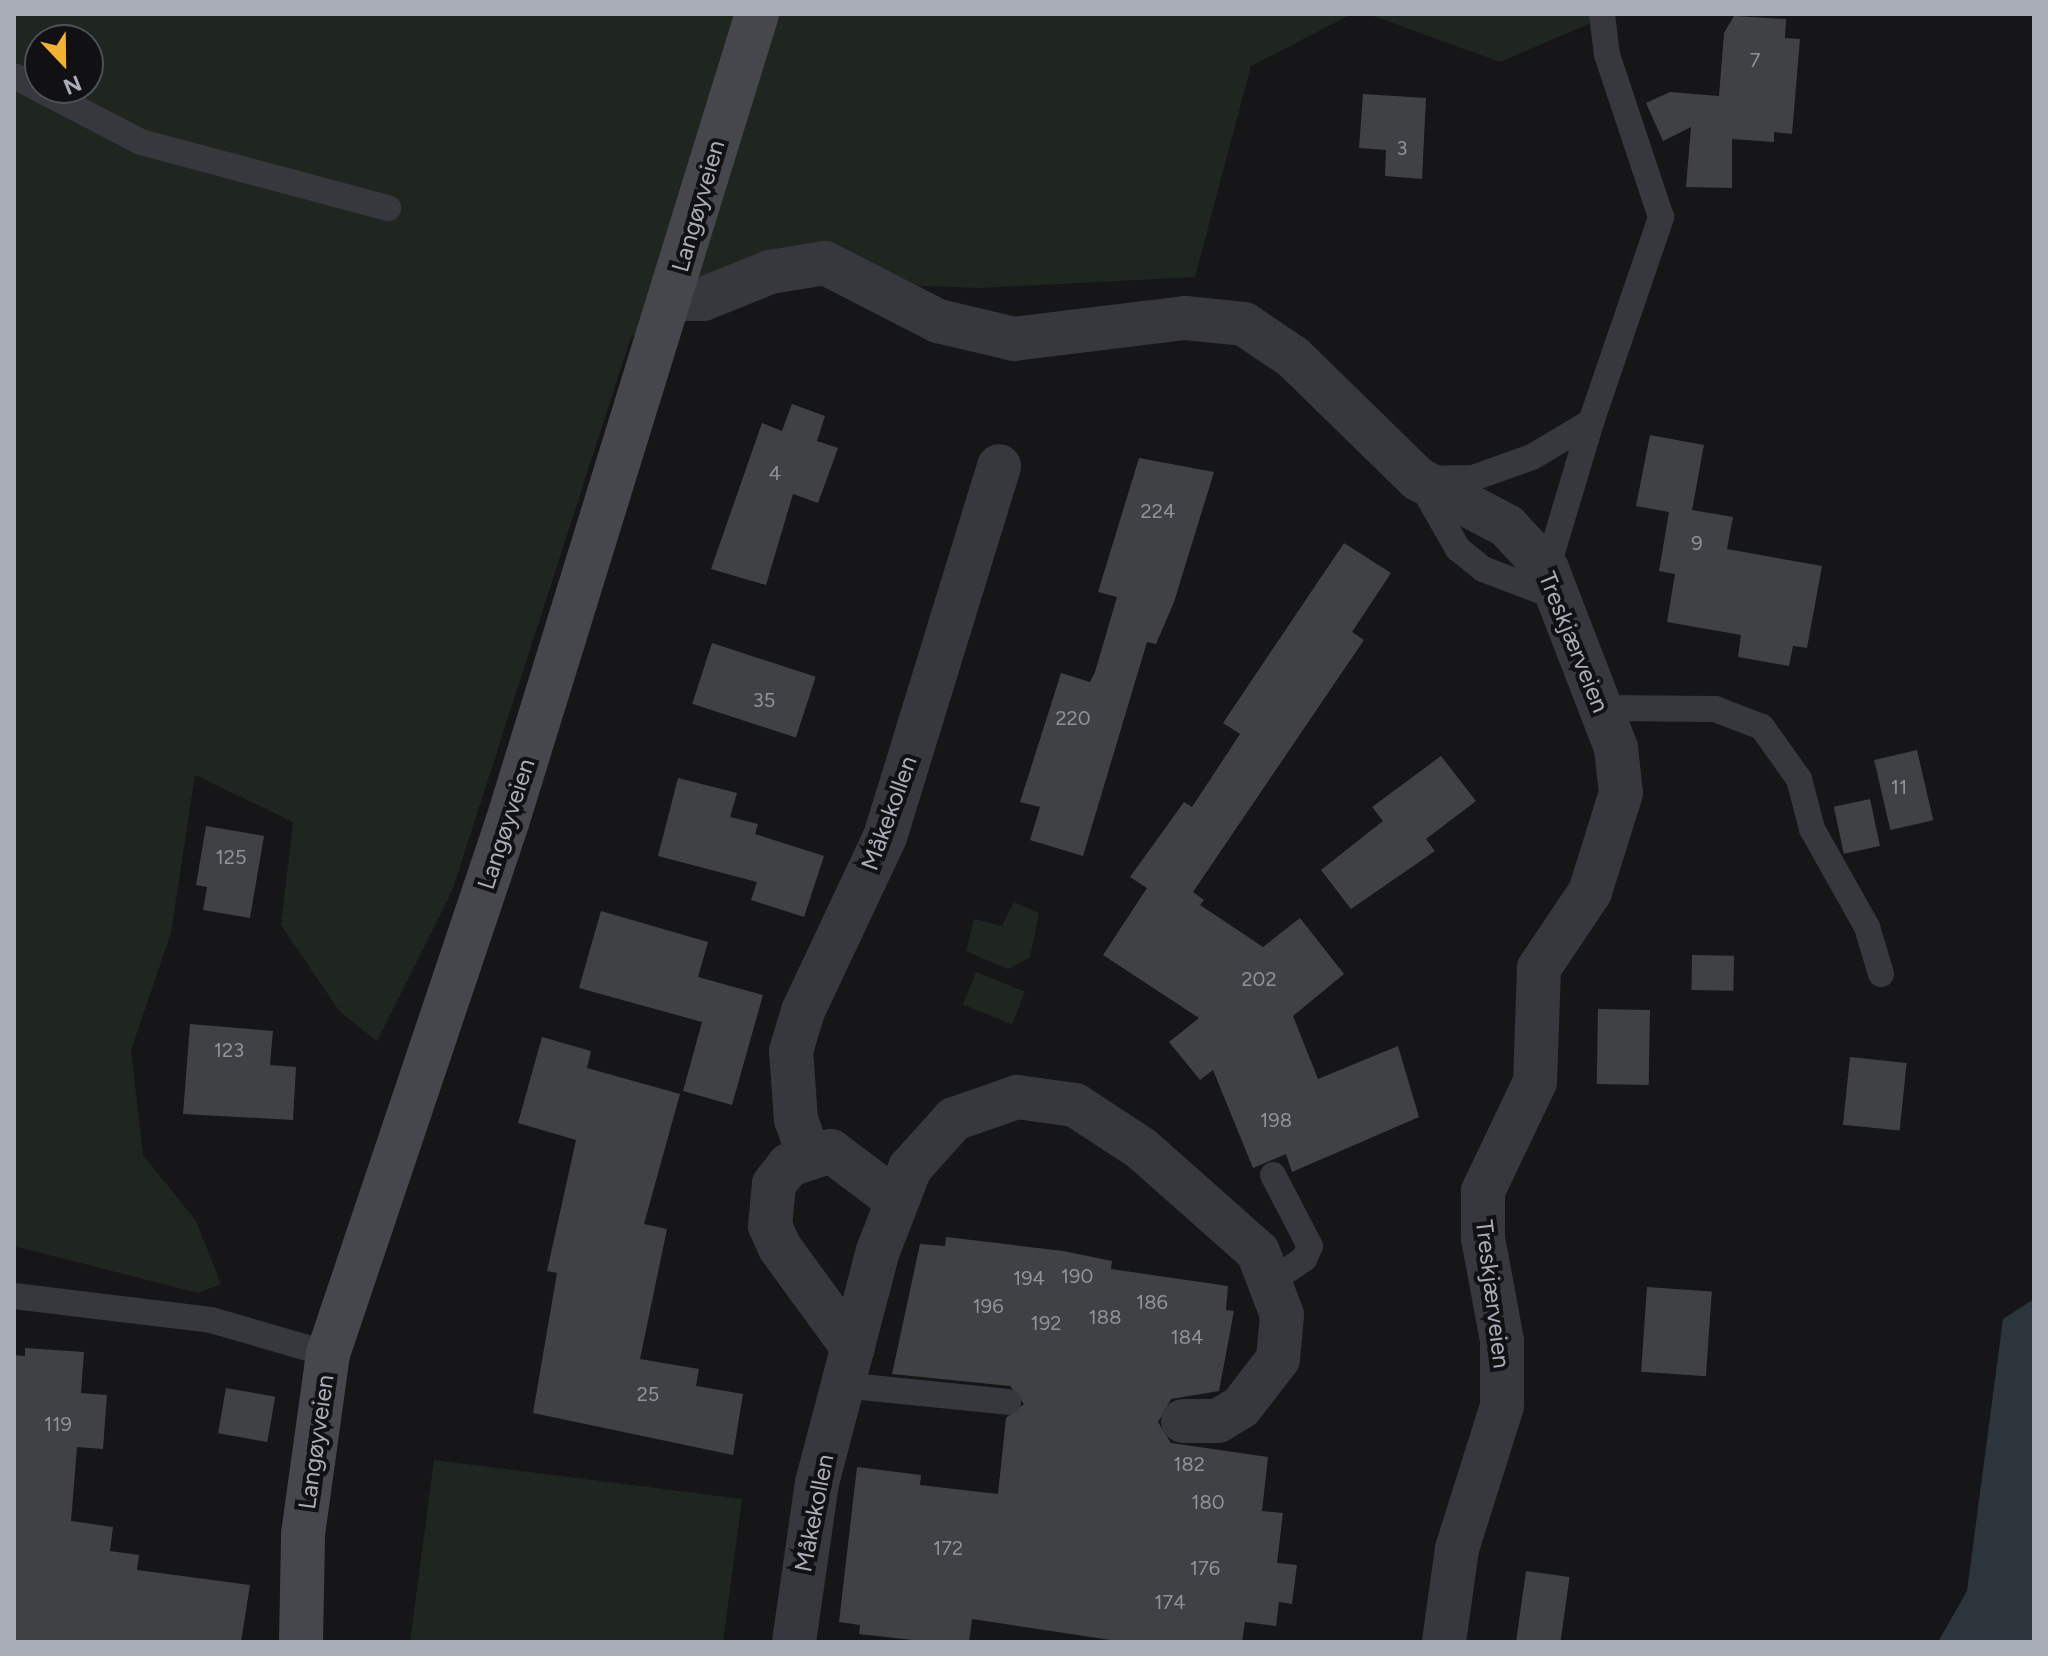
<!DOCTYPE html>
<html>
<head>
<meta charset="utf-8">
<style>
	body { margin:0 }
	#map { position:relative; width:2048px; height:1656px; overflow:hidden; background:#161618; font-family:Figtree,sans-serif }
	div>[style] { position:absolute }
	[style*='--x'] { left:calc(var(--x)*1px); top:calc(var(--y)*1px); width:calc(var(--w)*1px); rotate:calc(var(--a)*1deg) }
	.green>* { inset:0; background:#1e261f; transform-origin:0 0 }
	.water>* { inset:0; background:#2c353c }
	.building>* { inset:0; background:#404145; transform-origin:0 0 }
	.lane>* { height:26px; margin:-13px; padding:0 13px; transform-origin:13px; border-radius:13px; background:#37383d }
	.street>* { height:44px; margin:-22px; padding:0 22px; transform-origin:22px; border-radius:22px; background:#37383d }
	.secondary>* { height:44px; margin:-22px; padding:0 22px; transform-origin:22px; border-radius:22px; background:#45474d }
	span { translate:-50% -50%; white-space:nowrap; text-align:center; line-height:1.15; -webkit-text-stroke:8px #111113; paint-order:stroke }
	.number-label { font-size:20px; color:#8e929b }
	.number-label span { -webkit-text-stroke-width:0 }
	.street-label { font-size:24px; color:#a8adb8 }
	.frame { position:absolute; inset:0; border:16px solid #a8adb8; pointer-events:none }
	.north { position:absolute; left:24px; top:24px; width:80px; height:80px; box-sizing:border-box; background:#111113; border:2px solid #4d4f55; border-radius:50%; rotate:158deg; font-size:22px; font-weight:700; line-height:32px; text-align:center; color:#a8adb8 }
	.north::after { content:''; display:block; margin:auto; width:28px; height:36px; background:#f2b134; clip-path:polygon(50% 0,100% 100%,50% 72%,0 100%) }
</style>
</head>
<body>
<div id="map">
	<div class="green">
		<div style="clip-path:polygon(evenodd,14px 14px,1352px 14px,1251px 66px,1195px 277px,980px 288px,780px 281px,631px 337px,452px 891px,377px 1041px,340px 1012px,281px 925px,293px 822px,195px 775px,171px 933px,131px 1050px,143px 1155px,196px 1221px,221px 1284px,198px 1293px,14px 1246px,14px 14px,40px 40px,88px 40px,88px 88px,40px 88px,40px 40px)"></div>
		<div style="clip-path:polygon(1368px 14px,1612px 14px,1500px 62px)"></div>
		<div style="clip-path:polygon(1014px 902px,1039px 913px,1030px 957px,1008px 969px,966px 951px,974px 919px,1002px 926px)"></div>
		<div style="left:976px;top:972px;width:53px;height:35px;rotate:22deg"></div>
		<div style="clip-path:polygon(434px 1460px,742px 1499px,723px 1642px,410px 1642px)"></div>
	</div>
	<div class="water">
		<div style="clip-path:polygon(2034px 1299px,2034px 1642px,1938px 1642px,1967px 1591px,2003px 1319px)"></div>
	</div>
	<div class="building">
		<div style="clip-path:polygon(1734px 16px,1786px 19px,1785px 38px,1800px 39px,1792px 134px,1774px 132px,1774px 142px,1732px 139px,1732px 188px,1686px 187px,1691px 127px,1663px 141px,1646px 103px,1670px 92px,1719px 96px,1724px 33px)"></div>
		<div style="clip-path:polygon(1363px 94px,1426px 98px,1422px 179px,1385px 176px,1386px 150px,1359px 148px)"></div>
		<div style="clip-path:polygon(792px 404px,825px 416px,817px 441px,838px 448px,818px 503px,793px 494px,766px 585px,711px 569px,762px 423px,782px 431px)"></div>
		<div style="clip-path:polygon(1650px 435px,1704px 445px,1692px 510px,1733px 517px,1727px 549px,1822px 566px,1807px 648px,1793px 646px,1789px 666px,1738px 657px,1741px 635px,1667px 622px,1675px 574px,1659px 571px,1669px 512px,1636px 506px)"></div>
		<div style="clip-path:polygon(1139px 458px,1214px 472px,1174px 602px,1156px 644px,1147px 642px,1083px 856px,1030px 840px,1040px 807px,1020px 802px,1061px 673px,1090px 682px,1095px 672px,1117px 597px,1098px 592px)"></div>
		<div style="clip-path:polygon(1344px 543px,1391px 573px,1352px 632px,1364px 640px,1193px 892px,1204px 900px,1200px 905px,1263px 947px,1300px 918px,1344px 974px,1293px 1016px,1318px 1079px,1398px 1046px,1419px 1117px,1292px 1172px,1286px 1154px,1253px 1168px,1213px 1070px,1200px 1080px,1169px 1042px,1199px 1018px,1103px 955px,1147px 888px,1130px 877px,1184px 802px,1192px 807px,1240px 734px,1223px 723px)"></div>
		<div style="left:712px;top:643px;width:109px;height:64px;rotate:18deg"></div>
		<div style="left:1917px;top:750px;width:72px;height:44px;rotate:77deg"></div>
		<div style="clip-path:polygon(1441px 756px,1476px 801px,1426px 839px,1435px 851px,1351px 909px,1321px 870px,1383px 821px,1372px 807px)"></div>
		<div style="clip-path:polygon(678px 778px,737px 793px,730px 817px,758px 824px,755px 834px,824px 856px,804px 917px,751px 900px,757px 882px,658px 856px)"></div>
		<div style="left:1870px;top:799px;width:48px;height:37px;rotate:78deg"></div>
		<div style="clip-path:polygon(206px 826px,264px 836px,250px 918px,203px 910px,207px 887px,196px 885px)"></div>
		<div style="clip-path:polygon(601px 911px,708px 942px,698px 977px,763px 995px,732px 1105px,683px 1091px,702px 1022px,579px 988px)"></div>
		<div style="left:1692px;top:955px;width:42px;height:35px;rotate:1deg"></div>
		<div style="left:1598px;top:1009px;width:52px;height:75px;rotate:1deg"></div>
		<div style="clip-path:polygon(190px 1024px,273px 1031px,270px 1065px,296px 1067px,293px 1120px,183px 1114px)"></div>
		<div style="clip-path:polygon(542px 1037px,591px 1051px,587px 1068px,680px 1094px,644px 1224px,667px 1229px,640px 1359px,699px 1369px,696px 1386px,743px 1394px,733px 1455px,533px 1413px,557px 1273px,547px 1271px,576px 1140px,518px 1123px)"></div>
		<div style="left:1850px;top:1057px;width:57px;height:68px;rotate:6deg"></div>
		<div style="clip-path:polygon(946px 1237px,1063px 1251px,1112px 1261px,1111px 1269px,1228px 1286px,1226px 1310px,1234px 1311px,1219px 1391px,1171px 1399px,1158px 1422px,1171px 1443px,1268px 1457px,1262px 1511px,1283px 1513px,1277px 1563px,1297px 1565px,1292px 1604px,1279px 1602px,1276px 1626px,1245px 1622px,1242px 1642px,1124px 1642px,972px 1619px,969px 1642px,931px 1642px,859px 1634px,860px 1625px,839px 1622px,857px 1467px,921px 1475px,920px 1485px,998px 1494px,1006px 1418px,1024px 1404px,1010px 1386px,892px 1374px,920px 1244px,945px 1246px)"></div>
		<div style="left:1647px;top:1287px;width:65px;height:85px;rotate:4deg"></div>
		<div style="clip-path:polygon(25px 1348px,84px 1352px,81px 1393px,107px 1395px,103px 1449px,77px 1447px,71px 1521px,113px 1527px,110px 1551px,139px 1555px,137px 1570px,250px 1585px,241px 1642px,14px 1642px,14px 1355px,25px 1356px)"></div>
		<div style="left:226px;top:1388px;width:50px;height:46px;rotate:10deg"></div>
		<div style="left:1526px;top:1571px;width:44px;height:72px;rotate:8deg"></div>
	</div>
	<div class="lane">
		<div style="--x:14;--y:76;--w:143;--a:27.5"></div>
		<div style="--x:141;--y:142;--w:256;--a:15"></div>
		<div style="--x:1547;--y:569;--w:153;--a:-73.3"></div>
		<div style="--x:1557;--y:597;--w:79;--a:-159.3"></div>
		<div style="--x:1483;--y:569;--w:32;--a:-141"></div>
		<div style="--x:1458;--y:549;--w:81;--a:-119.7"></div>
		<div style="--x:1418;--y:479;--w:55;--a:-1"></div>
		<div style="--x:1473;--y:478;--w:63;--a:-19.6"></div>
		<div style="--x:1532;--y:457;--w:69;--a:-30.7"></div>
		<div style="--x:1591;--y:422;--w:217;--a:-71.1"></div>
		<div style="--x:1661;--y:217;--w:171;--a:-108.4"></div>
		<div style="--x:1607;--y:55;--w:41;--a:-97"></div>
		<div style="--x:1601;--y:708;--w:114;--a:0.5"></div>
		<div style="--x:1715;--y:709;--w:50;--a:21"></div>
		<div style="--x:1762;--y:727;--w:64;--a:54.6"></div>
		<div style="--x:1799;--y:779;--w:52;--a:75.4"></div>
		<div style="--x:1812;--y:829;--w:112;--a:60.7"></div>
		<div style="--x:1867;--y:927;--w:49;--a:73.4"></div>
		<div style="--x:1273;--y:1175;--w:80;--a:62.5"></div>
		<div style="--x:1310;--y:1246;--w:14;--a:115"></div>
		<div style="--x:1304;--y:1259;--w:36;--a:146"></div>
		<div style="--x:14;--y:1296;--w:198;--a:6.9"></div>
		<div style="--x:211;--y:1320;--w:122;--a:16.2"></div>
		<div style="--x:842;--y:1385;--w:167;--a:5.8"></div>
	</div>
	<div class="street">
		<div style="--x:671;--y:299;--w:32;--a:0"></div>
		<div style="--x:703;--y:299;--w:72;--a:-21.9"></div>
		<div style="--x:770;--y:272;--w:56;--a:-9.3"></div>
		<div style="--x:825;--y:263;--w:127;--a:27.2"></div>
		<div style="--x:938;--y:321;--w:78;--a:13.3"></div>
		<div style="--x:1014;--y:339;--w:172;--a:-7"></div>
		<div style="--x:1185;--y:318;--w:59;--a:5.8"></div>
		<div style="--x:1244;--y:324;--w:59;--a:34"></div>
		<div style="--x:1293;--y:357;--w:175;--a:44.3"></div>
		<div style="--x:1418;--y:479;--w:101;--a:27.8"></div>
		<div style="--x:1507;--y:526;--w:59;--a:47.1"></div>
		<div style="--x:1547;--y:569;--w:192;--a:68.9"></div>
		<div style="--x:1616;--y:748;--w:45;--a:83.7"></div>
		<div style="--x:1621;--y:793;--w:104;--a:107.4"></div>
		<div style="--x:1590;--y:892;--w:92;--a:123.9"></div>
		<div style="--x:1539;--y:968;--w:114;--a:92"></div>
		<div style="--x:1535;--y:1082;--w:121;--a:115.5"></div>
		<div style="--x:1483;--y:1191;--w:47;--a:90"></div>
		<div style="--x:1483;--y:1238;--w:105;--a:79.5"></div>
		<div style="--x:1502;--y:1341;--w:65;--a:90"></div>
		<div style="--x:1502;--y:1406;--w:150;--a:107.5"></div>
		<div style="--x:1457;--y:1549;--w:94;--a:98"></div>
		<div style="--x:808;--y:1154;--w:36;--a:-109"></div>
		<div style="--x:796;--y:1120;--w:69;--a:-94.1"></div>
		<div style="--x:791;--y:1051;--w:42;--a:-73.3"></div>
		<div style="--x:803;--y:1011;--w:192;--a:-64.8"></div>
		<div style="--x:885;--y:837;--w:388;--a:-72.9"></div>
		<div style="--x:853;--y:1348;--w:124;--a:-126.1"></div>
		<div style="--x:780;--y:1248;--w:24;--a:-114"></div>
		<div style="--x:770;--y:1226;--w:42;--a:-84.6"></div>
		<div style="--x:774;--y:1184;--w:24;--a:-52"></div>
		<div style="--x:789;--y:1165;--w:44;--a:-18.4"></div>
		<div style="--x:831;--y:1151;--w:81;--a:37"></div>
		<div style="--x:794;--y:1642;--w:161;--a:-81.8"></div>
		<div style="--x:817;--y:1483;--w:240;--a:-75.3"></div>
		<div style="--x:878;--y:1251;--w:89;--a:-68.9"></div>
		<div style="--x:910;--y:1168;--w:66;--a:-48.1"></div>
		<div style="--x:954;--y:1119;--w:67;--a:-19.2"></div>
		<div style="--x:1017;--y:1097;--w:59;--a:7.9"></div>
		<div style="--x:1075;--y:1105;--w:80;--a:33.3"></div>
		<div style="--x:1142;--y:1149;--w:155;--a:41.6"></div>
		<div style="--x:1258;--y:1252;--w:67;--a:69.1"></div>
		<div style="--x:1282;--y:1315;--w:44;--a:95.2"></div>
		<div style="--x:1278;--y:1359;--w:61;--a:127.6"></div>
		<div style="--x:1241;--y:1407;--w:27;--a:149"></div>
		<div style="--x:1218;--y:1421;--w:35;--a:180"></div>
	</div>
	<div class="secondary">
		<div style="--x:301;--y:1642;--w:108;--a:-88.9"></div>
		<div style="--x:303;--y:1534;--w:182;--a:-82.1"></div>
		<div style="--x:328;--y:1354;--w:560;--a:-71.37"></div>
		<div style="--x:507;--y:823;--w:847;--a:-72.83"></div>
	</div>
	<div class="number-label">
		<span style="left:1755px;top:60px">7</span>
		<span style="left:1402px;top:148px">3</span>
		<span style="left:775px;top:473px">4</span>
		<span style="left:1158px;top:511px">224</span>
		<span style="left:1697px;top:543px">9</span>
		<span style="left:764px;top:700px">35</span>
		<span style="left:1073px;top:718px">220</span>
		<span style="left:1899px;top:787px">11</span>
		<span style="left:231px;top:857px">125</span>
		<span style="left:1259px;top:979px">202</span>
		<span style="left:229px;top:1050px">123</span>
		<span style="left:1276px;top:1120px">198</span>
		<span style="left:1077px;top:1276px">190</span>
		<span style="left:1029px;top:1278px">194</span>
		<span style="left:1152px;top:1302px">186</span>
		<span style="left:988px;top:1306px">196</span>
		<span style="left:1105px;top:1317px">188</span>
		<span style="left:1046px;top:1323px">192</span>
		<span style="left:1187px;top:1337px">184</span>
		<span style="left:648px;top:1394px">25</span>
		<span style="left:58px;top:1424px">119</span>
		<span style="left:1189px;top:1464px">182</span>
		<span style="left:1208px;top:1502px">180</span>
		<span style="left:948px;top:1548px">172</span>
		<span style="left:1205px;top:1568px">176</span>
		<span style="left:1170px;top:1602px">174</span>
	</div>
	<div class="street-label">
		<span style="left:698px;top:206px;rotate:-74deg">Langøyveien</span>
		<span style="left:1574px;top:642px;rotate:68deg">Treskjærveien</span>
		<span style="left:889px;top:813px;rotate:-70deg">Måkekollen</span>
		<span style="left:506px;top:824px;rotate:-72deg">Langøyveien</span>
		<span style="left:1493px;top:1294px;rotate:83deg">Treskjærveien</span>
		<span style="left:316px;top:1442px;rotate:-82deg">Langøyveien</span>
		<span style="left:814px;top:1513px;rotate:-79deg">Måkekollen</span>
	</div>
	<div class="frame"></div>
	<div class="north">N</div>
</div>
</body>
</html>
